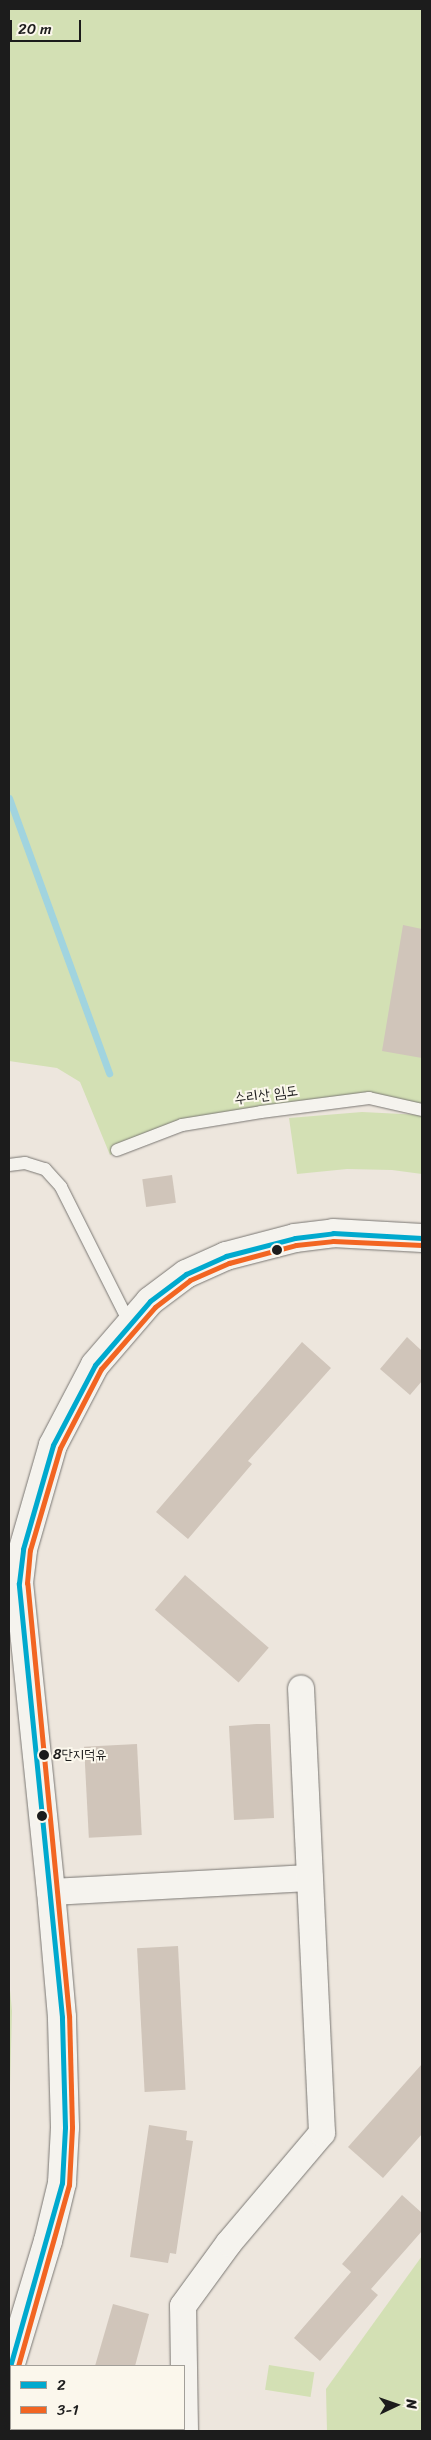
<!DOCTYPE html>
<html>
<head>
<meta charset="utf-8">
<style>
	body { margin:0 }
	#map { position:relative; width:431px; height:2440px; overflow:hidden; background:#ede6dd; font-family:Sriracha,"Poor Story",sans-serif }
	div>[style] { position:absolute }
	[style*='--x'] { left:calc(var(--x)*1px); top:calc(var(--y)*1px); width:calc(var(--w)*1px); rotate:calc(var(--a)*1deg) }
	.green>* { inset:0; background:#d3e0b4; transform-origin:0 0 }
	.stream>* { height:7px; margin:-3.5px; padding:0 3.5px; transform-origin:3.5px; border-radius:3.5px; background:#a1d4df }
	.building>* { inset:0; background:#d0c5ba; transform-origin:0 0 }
	.roads { filter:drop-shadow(0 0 1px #7a7773) drop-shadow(0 0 1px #7a7773) }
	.service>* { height:12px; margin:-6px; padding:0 6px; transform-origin:6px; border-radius:6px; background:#f5f3ee }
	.minor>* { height:26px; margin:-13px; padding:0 13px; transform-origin:13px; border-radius:13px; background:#f5f3ee }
	.tertiary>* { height:28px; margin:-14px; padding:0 14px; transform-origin:14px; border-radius:14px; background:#f5f3ee }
	.bus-1>* { height:5px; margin:-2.5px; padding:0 2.5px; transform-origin:2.5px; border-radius:2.5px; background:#00a9ce }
	.bus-2>* { height:5px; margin:-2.5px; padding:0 2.5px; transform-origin:2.5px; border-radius:2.5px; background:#f26522 }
	.dots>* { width:14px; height:14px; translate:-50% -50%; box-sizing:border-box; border:2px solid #fbf7ec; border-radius:50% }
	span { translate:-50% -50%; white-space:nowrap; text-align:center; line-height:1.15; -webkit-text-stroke:4px #fbf7ec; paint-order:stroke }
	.bus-label { font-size:14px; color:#1c1c1c }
	.left { translate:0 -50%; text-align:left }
	.street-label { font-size:15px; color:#1c1c1c }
	.frame { position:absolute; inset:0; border:10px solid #1c1c1c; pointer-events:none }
	.legend { position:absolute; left:10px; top:2365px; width:175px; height:65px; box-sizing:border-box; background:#fbf7ec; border:1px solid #a29f99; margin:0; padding:6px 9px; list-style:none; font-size:15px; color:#1c1c1c }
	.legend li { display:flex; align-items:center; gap:10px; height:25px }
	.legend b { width:25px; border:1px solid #a29f99 }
	.north { position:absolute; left:371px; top:2380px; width:50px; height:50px; -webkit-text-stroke:4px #fbf7ec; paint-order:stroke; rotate:87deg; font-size:14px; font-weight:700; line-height:20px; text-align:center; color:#1c1c1c }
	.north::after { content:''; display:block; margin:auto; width:18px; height:22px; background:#1c1c1c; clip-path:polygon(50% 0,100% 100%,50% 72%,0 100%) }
	.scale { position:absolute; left:10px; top:20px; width:71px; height:22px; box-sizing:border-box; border:2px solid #1c1c1c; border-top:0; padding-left:6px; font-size:15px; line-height:18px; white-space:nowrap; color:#1c1c1c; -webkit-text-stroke:4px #fbf7ec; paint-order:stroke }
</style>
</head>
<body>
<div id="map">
	<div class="green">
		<div style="clip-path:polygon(9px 9px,422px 9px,422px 1110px,369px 1098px,182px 1125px,110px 1155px,80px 1082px,57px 1068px,9px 1061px)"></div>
		<div style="clip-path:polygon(362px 1112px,422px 1115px,422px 1174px,392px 1170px,347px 1169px,297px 1174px,289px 1118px)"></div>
		<div style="clip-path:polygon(9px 1980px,12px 2011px,9px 2124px)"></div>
		<div style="clip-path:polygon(422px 2256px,422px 2431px,327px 2431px,326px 2389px)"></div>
		<div style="left:269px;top:2365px;width:46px;height:25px;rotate:9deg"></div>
	</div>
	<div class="stream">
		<div style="--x:9;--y:798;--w:293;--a:70"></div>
	</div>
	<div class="building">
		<div style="clip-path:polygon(403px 925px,422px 929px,422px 1058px,382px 1051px)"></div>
		<div style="left:172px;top:1175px;width:28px;height:30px;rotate:82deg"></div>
		<div style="clip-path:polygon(407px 1337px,422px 1351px,422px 1381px,410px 1395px,380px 1369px)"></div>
		<div style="clip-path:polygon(302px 1342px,331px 1368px,248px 1461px,252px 1464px,188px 1539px,156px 1512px)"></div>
		<div style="left:185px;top:1575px;width:111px;height:46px;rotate:41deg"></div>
		<div style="clip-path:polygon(256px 1724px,270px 1724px,274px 1818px,234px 1820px,229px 1726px)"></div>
		<div style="left:137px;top:1744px;width:91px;height:53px;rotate:87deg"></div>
		<div style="left:178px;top:1946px;width:144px;height:41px;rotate:87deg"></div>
		<div style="clip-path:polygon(422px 2064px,422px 2134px,383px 2178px,348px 2147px)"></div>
		<div style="clip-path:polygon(149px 2125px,187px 2131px,186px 2140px,193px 2141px,176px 2254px,170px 2253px,168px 2263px,130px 2257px)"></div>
		<div style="clip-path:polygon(402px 2195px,422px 2213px,422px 2231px,371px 2289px,378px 2295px,320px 2361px,294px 2338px,351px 2272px,342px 2264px)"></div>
		<div style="clip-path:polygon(113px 2304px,149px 2314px,135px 2366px,95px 2366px)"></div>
	</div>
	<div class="roads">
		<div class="service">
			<div style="--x:117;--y:1150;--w:70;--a:-21"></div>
			<div style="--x:182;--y:1125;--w:80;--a:-9.3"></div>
			<div style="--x:261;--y:1112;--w:109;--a:-7.4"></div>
			<div style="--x:369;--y:1098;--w:54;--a:12.8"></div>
			<div style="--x:9;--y:1165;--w:16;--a:-7"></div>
			<div style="--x:25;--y:1163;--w:21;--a:17"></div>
			<div style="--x:45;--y:1169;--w:24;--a:48"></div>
			<div style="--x:61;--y:1187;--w:151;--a:63.3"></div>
		</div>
		<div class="minor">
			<div style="--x:51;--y:1892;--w:259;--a:-3.1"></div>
			<div style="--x:185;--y:2431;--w:125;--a:-90.9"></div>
			<div style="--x:183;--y:2306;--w:78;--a:-53.9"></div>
			<div style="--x:229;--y:2243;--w:144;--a:-49.8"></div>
			<div style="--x:322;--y:2133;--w:445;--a:-92.7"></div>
		</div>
		<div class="tertiary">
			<div style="--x:9;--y:2370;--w:135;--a:-73.2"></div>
			<div style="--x:48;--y:2241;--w:60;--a:-76.4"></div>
			<div style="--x:62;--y:2183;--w:56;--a:-86.9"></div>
			<div style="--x:65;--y:2127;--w:110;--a:-91.6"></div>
			<div style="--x:62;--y:2017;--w:125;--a:-95"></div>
			<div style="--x:51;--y:1892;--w:311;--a:-95.9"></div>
			<div style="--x:19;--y:1583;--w:34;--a:-83"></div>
			<div style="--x:23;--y:1549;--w:108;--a:-73.9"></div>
			<div style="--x:53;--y:1445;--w:90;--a:-62.3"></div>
			<div style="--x:95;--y:1365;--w:84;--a:-49.3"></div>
			<div style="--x:150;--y:1301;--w:45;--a:-36.9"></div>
			<div style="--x:186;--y:1274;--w:44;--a:-24.2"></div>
			<div style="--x:226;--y:1256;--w:71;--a:-14.6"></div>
			<div style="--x:295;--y:1238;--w:38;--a:-7"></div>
			<div style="--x:333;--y:1233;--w:89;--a:3.2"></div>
		</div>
	</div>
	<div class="bus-1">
		<div style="--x:9;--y:2370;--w:194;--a:-74.2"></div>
		<div style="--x:62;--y:2183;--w:56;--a:-86.9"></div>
		<div style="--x:65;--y:2127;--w:110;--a:-91.6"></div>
		<div style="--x:62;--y:2017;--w:436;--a:-95.7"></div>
		<div style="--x:19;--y:1583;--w:34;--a:-83"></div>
		<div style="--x:23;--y:1549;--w:108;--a:-73.9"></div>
		<div style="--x:53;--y:1445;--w:90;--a:-62.3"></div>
		<div style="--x:95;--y:1365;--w:84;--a:-49.3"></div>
		<div style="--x:150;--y:1301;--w:45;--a:-36.9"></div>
		<div style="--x:186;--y:1274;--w:44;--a:-24.2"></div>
		<div style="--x:226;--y:1256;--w:71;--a:-14.6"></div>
		<div style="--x:295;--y:1238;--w:38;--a:-7"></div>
		<div style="--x:333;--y:1233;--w:89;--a:3.2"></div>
	</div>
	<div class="bus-2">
		<div style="--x:18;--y:2366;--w:188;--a:-74.3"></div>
		<div style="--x:69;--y:2185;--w:58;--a:-87"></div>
		<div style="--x:72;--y:2127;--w:111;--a:-91.5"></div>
		<div style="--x:69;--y:2016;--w:435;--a:-95.5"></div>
		<div style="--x:27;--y:1583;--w:33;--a:-85"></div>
		<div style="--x:30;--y:1550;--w:106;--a:-73.6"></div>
		<div style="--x:60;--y:1448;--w:89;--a:-62.6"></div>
		<div style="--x:101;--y:1369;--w:82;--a:-48.9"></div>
		<div style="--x:155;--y:1307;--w:44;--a:-37.6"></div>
		<div style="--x:190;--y:1280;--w:43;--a:-23.6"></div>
		<div style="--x:229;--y:1263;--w:69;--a:-15"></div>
		<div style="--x:296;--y:1245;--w:37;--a:-6"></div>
		<div style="--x:333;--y:1241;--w:89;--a:2.6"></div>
	</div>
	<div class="dots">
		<div style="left:277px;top:1250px;background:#1c1c1c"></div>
		<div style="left:44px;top:1755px;background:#1c1c1c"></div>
		<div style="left:42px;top:1816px;background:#1c1c1c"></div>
	</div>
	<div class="bus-label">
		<span class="left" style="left:53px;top:1755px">8단지덕유</span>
	</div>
	<div class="street-label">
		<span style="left:266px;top:1095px;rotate:-8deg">수리산 임도</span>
	</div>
	<div class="frame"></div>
	<ul class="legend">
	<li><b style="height:6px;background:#00a9ce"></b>2</li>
	<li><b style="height:6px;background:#f26522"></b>3-1</li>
	</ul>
	<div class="north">N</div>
	<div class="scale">20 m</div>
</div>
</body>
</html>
